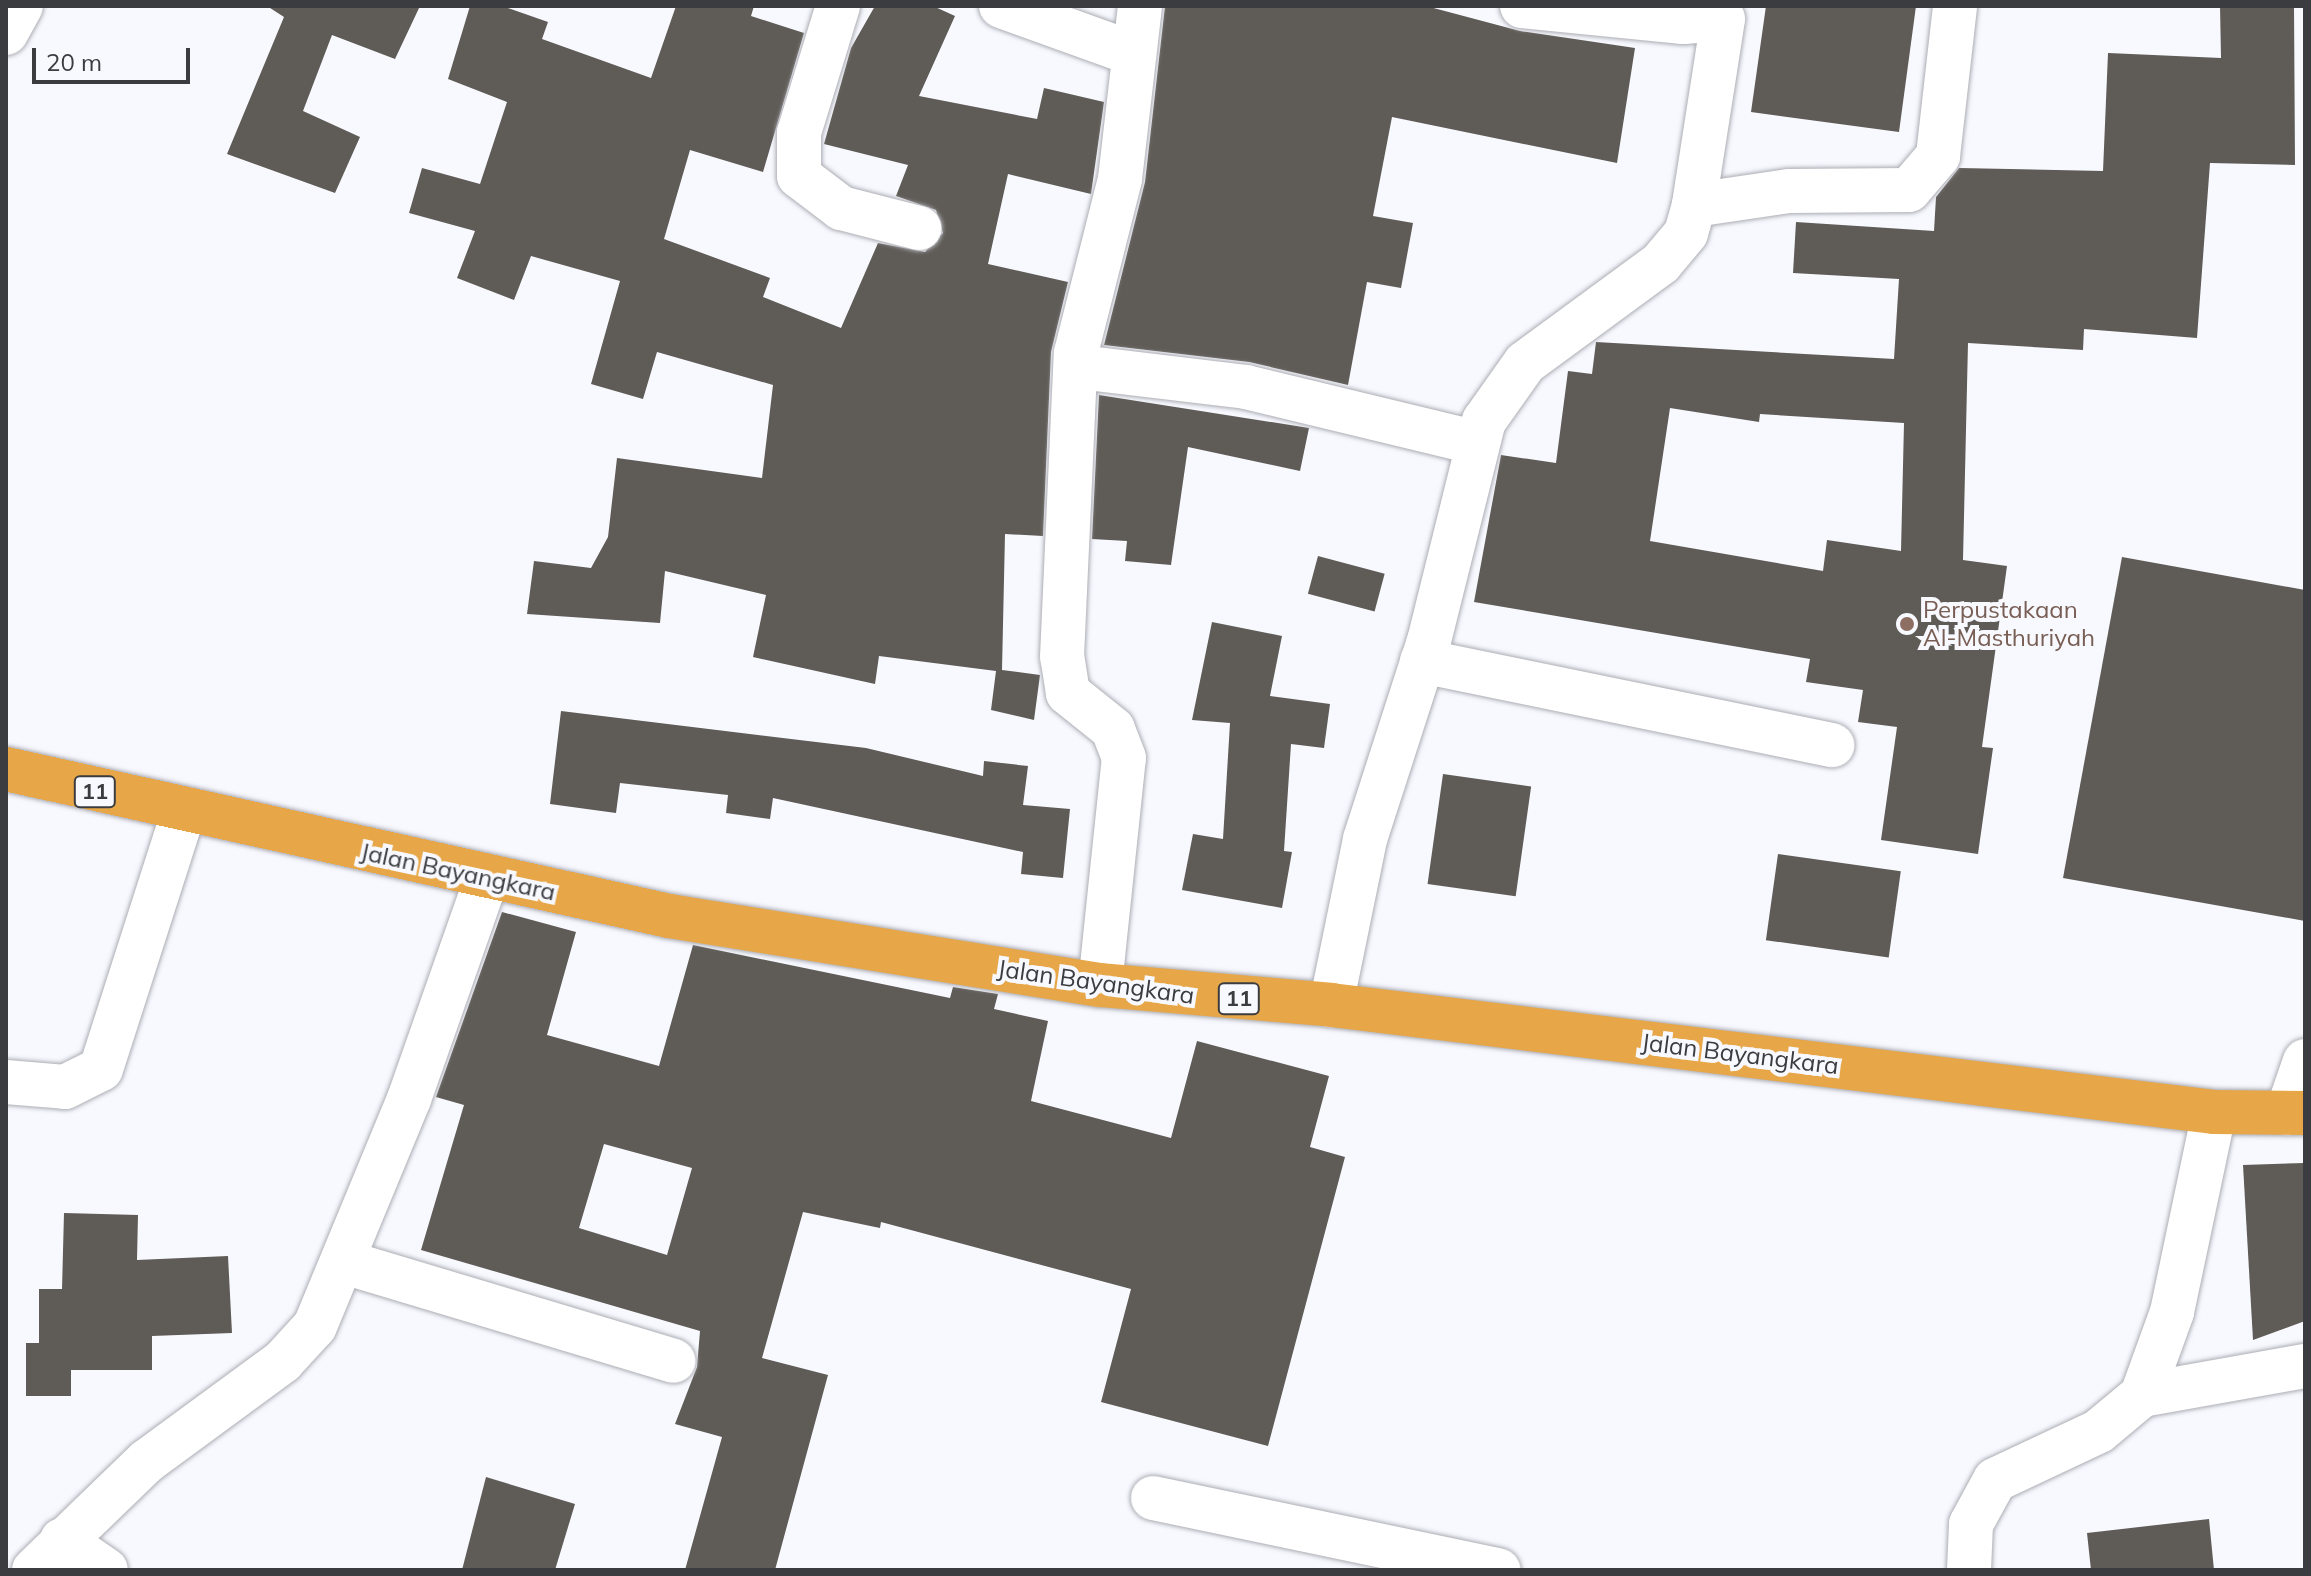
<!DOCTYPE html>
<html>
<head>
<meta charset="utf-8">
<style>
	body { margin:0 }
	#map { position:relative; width:2311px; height:1576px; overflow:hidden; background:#f8f9ff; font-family:Mulish,sans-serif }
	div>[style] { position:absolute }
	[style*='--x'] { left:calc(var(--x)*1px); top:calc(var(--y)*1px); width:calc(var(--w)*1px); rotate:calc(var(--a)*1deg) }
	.building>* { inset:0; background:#5f5b56; transform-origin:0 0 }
	.roads { filter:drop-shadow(0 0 2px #acadb4) drop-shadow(0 0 2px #acadb4) }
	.minor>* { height:44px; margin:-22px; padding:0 22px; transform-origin:22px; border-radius:22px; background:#fff }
	.highway>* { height:44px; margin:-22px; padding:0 22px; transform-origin:22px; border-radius:22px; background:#e7a749 }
	.dots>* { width:22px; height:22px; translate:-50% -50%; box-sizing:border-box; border:4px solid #f8f9ff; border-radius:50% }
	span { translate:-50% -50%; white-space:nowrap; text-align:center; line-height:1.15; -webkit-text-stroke:8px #f8f9ff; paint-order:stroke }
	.shield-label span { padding:2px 6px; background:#f8f9ff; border:2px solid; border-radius:6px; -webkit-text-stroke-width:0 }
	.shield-label { font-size:22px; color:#3b3c3f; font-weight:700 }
	.education-label { font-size:24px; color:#785e54 }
	.left { translate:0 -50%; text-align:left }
	.street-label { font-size:24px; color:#3b3c3f }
	.frame { position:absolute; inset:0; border:8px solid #3b3c3f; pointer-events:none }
	.scale { position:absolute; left:32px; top:48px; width:158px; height:36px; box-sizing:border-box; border:4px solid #3b3c3f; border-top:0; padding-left:10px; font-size:24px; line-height:28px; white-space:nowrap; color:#3b3c3f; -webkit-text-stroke:6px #f8f9ff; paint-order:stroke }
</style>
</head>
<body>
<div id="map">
	<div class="building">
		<div style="clip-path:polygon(267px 6px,420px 6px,395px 59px,332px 35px,303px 111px,360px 137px,335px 193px,227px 154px,284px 17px)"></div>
		<div style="clip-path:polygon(470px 6px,502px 6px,548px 22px,542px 39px,651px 78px,676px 6px,754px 6px,751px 16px,804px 33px,763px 172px,690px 150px,664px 239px,770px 278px,763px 297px,841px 328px,878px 243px,925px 252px,943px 233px,936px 210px,896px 196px,908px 165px,824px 144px,851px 48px,875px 6px,933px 6px,955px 16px,919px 96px,1037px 119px,1044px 88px,1104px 102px,1091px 194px,1008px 174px,988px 264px,1068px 282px,1051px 352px,1043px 536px,1005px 534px,1002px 670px,1040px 675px,1034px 720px,991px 710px,996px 671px,879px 656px,875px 684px,753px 657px,766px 595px,665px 571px,660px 623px,527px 614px,534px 561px,591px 568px,608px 537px,617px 458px,762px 478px,773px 385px,657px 352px,643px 399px,591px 384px,620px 281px,531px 256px,514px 300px,457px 278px,475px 231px,409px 213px,422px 168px,480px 184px,507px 102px,448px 79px)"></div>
		<div style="clip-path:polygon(1165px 6px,1426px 6px,1520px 31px,1635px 48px,1617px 163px,1392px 117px,1373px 216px,1413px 223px,1401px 288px,1367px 282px,1348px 385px,1249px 362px,1104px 345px,1145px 182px)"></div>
		<div style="clip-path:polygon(1766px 6px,1916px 6px,1899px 132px,1751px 112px)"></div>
		<div style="clip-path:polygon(evenodd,2220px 6px,2294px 6px,2295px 165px,2210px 163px,2197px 338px,2084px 329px,2083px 350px,1968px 343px,1963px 560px,2007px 566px,1982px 747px,1993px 748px,1978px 854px,1881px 840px,1897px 727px,1858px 722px,1863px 690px,1806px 682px,1810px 659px,1474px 602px,1501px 455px,1556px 463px,1568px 371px,1592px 374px,1596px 342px,1894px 359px,1899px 279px,1793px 273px,1796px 222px,1934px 231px,1936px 197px,1959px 168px,2103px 171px,2108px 53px,2221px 58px,2220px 6px,1670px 408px,1759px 422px,1760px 414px,1904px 423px,1901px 551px,1827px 540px,1823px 571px,1650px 541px,1670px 408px)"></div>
		<div style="clip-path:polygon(1099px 395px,1309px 428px,1300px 471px,1188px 447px,1171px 565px,1125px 561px,1127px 541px,1092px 539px)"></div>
		<div style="left:1318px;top:556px;width:69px;height:39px;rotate:15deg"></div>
		<div style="clip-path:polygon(2122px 557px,2305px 590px,2305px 921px,2063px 878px)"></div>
		<div style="clip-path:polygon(1212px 622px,1282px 636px,1270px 696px,1330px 704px,1324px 748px,1291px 744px,1284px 851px,1292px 852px,1282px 908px,1182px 890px,1193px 834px,1223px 839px,1230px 723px,1192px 720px)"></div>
		<div style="clip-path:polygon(561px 711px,866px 748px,983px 776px,984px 761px,1028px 766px,1023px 805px,1070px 809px,1063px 878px,1021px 874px,1023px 852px,773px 798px,770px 819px,726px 813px,728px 795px,620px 783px,616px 813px,550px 804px)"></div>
		<div style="left:1443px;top:774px;width:89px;height:111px;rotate:8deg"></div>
		<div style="left:1778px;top:854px;width:124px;height:87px;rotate:8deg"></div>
		<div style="clip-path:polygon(evenodd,502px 912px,576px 932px,547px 1035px,659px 1066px,693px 945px,950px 998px,953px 987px,998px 994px,994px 1009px,1048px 1021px,1031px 1101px,1171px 1138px,1197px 1041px,1329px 1076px,1310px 1147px,1345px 1157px,1268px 1446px,1101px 1402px,1131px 1289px,881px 1222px,880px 1228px,803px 1212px,762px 1358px,828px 1375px,775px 1570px,685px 1570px,722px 1437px,675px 1424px,697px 1367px,700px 1331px,421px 1250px,464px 1105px,436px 1097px,502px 912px,604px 1144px,692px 1168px,667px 1255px,579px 1228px,604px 1144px)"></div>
		<div style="clip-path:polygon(2305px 1163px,2305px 1321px,2253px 1340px,2243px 1165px)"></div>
		<div style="clip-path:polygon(64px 1213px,138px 1215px,137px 1260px,228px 1256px,232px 1333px,152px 1336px,152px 1370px,71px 1370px,71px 1396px,26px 1396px,26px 1343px,39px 1343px,39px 1289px,62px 1289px)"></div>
		<div style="clip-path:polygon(486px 1477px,575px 1504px,555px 1570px,462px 1570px)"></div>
		<div style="clip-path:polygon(2209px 1519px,2214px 1570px,2091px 1570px,2087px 1533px)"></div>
	</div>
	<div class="roads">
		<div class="minor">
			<div style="--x:838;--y:6;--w:133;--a:107.1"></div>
			<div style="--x:799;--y:133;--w:43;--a:90"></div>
			<div style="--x:799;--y:176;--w:53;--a:37.3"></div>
			<div style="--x:841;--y:208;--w:81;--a:14.4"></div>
			<div style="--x:1001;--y:6;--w:141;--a:19.8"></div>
			<div style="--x:1522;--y:6;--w:162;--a:5.7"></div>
			<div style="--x:1683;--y:22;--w:40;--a:-4.3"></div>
			<div style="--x:1723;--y:19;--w:188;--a:98.9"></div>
			<div style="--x:6;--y:33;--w:31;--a:-61"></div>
			<div style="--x:1079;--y:367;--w:168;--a:6.8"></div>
			<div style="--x:1246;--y:387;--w:235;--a:13.6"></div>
			<div style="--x:1422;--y:661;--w:419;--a:11.6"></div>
			<div style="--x:1100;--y:985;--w:228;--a:-84"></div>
			<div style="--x:1124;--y:758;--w:31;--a:-111"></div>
			<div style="--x:1113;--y:729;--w:58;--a:-141.3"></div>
			<div style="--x:1068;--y:693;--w:36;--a:-99"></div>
			<div style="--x:1062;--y:657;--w:304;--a:-87.4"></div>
			<div style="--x:1076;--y:353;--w:179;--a:-75.8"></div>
			<div style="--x:1120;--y:179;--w:174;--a:-83.4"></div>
			<div style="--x:1331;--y:1005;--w:169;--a:-78.4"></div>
			<div style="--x:1365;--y:839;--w:208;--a:-72.1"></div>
			<div style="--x:1429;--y:641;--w:227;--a:-76"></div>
			<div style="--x:1484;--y:421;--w:71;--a:-54.7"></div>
			<div style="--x:1525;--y:363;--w:169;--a:-36.3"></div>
			<div style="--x:1661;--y:263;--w:39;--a:-50"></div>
			<div style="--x:1686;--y:233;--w:29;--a:-74"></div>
			<div style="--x:1694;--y:205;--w:96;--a:-8.4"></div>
			<div style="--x:1789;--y:191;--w:120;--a:-0.5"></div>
			<div style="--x:1909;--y:190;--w:45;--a:-49.5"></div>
			<div style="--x:1938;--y:156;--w:151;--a:-83.5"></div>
			<div style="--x:6;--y:1082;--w:59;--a:4.8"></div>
			<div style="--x:65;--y:1087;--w:40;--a:-26.6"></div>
			<div style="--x:101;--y:1069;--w:268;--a:-72.2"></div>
			<div style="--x:2287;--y:1113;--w:55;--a:-70.9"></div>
			<div style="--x:344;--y:1262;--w:344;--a:16.7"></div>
			<div style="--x:2142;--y:1395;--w:166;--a:-10.1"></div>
			<div style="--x:1153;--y:1498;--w:353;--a:11.8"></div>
			<div style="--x:62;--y:1540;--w:53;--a:34.3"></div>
			<div style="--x:34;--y:1570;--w:157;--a:-44"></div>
			<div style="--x:147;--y:1461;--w:169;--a:-36.3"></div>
			<div style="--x:283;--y:1361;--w:47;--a:-47.6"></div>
			<div style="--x:315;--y:1326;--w:246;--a:-67.5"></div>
			<div style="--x:409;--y:1099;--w:234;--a:-70.6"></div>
			<div style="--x:1969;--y:1570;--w:46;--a:-87.5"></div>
			<div style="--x:1971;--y:1524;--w:50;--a:-61.4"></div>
			<div style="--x:1995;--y:1480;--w:115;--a:-25.2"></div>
			<div style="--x:2099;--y:1431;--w:56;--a:-39.9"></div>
			<div style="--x:2142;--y:1395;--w:88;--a:-70.1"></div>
			<div style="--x:2172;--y:1312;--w:204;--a:-78.1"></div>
		</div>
		<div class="highway">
			<div style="--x:6;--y:769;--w:679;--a:12.5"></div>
			<div style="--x:669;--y:916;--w:436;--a:9.1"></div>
			<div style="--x:1100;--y:985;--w:232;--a:4.9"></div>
			<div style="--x:1331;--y:1005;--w:889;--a:6.91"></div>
			<div style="--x:2214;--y:1112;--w:91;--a:0.6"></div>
		</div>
	</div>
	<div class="dots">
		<div style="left:1907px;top:624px;background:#8d6e63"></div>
	</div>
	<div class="shield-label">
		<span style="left:95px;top:792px">11</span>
		<span style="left:1239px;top:999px">11</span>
	</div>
	<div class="education-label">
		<span class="left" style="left:1923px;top:624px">Perpustakaan<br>Al-Masthuriyah</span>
	</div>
	<div class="street-label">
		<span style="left:458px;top:872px;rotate:12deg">Jalan Bayangkara</span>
		<span style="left:1096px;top:982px;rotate:8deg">Jalan Bayangkara</span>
		<span style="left:1740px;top:1054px;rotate:7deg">Jalan Bayangkara</span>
	</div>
	<div class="frame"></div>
	<div class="scale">20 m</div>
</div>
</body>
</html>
